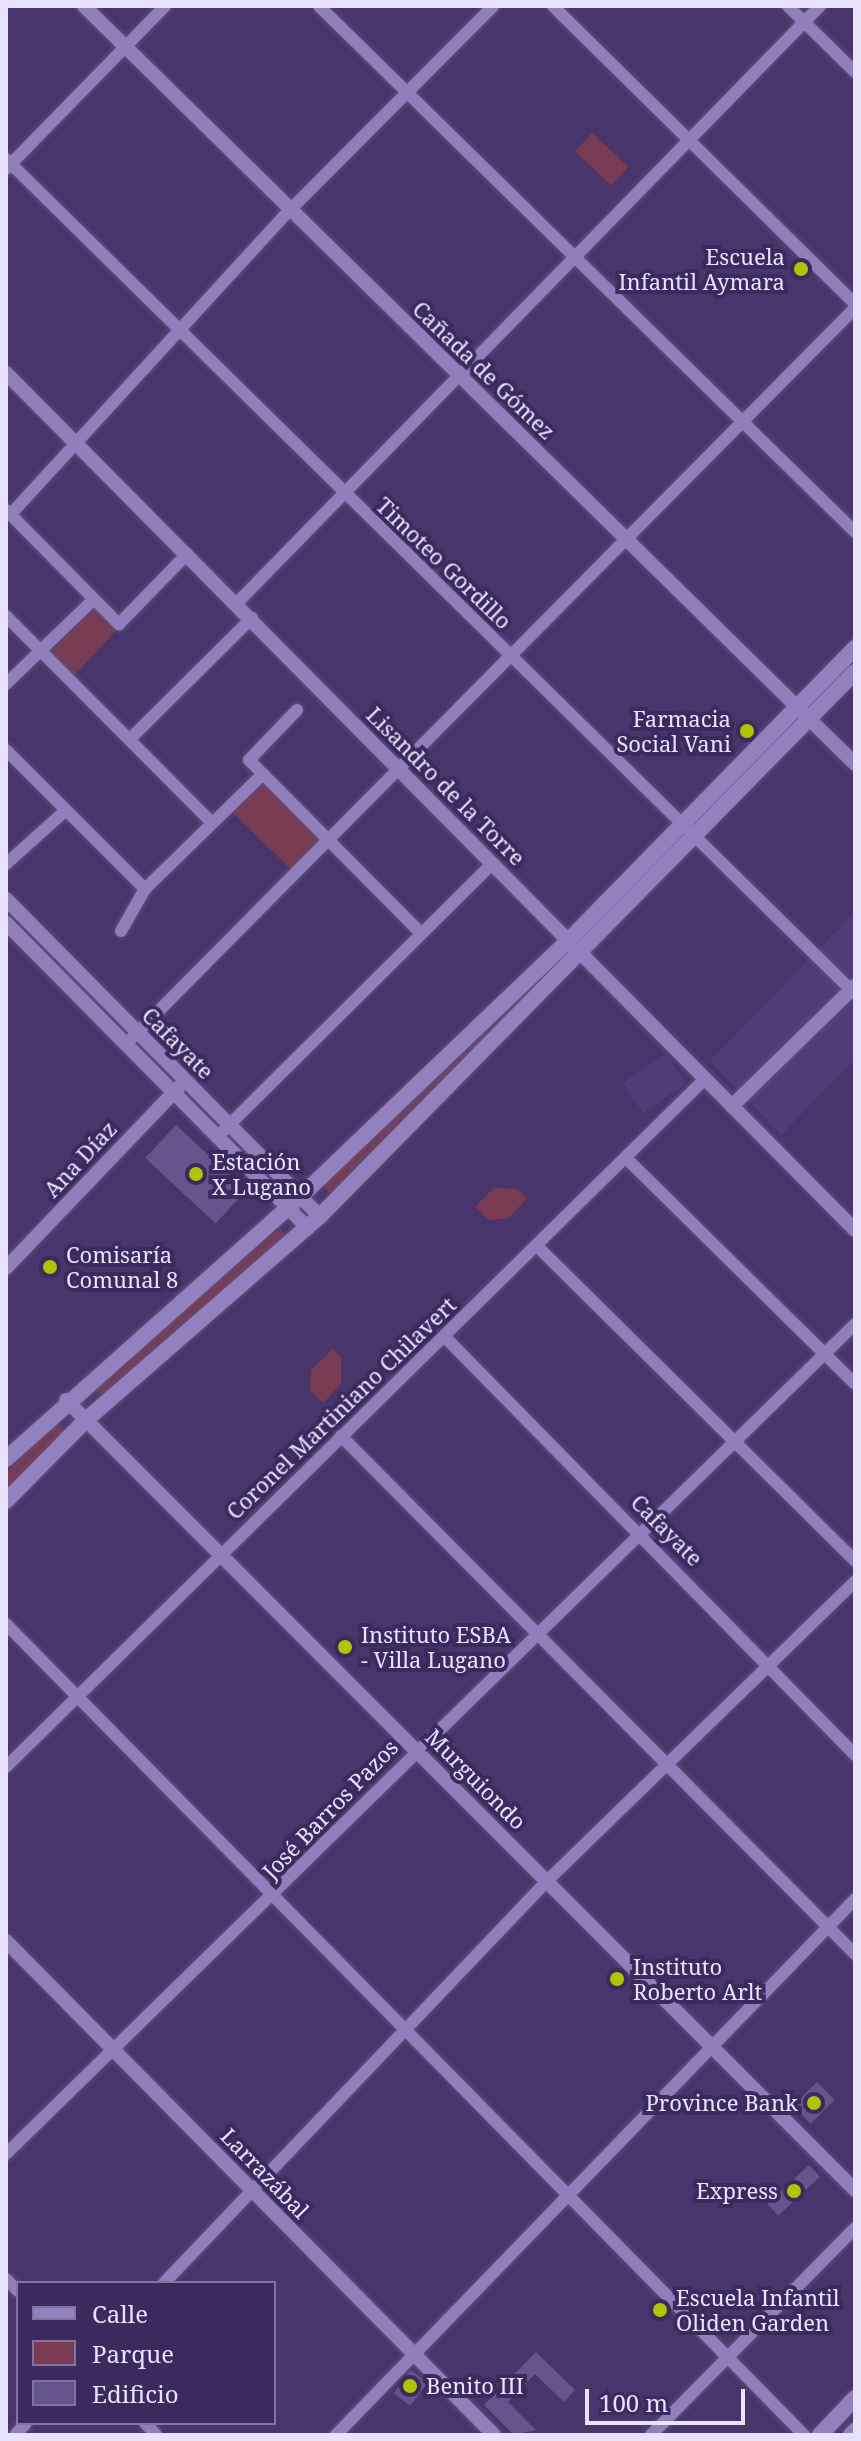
<!DOCTYPE html>
<html>
<head>
<meta charset="utf-8">
<style>
	body { margin:0 }
	#map { position:relative; width:861px; height:2441px; overflow:hidden; background:#47356b; font-family:"Noto Serif",serif }
	div>[style] { position:absolute }
	[style*='--x'] { left:calc(var(--x)*1px); top:calc(var(--y)*1px); width:calc(var(--w)*1px); rotate:calc(var(--a)*1deg) }
	.built>* { inset:0; background:#503c79; transform-origin:0 0 }
	.green>* { inset:0; background:#783b52; transform-origin:0 0 }
	.building>* { inset:0; background:#66548d; transform-origin:0 0 }
	.roads { filter:drop-shadow(0 0 2px #5e4e7b) drop-shadow(0 0 2px #5e4e7b) }
	.minor>* { height:12px; margin:-6px; padding:0 6px; transform-origin:6px; border-radius:6px; background:#907fbb }
	.tertiary>* { height:14px; margin:-7px; padding:0 7px; transform-origin:7px; border-radius:7px; background:#907fbb }
	.secondary>* { height:16px; margin:-8px; padding:0 8px; transform-origin:8px; border-radius:8px; background:#9281be }
	.dots>* { width:22px; height:22px; translate:-50% -50%; box-sizing:border-box; border:4px solid #3c2a5f; border-radius:50% }
	span { translate:-50% -50%; white-space:nowrap; text-align:center; line-height:1.15; -webkit-text-stroke:8px #3c2a5f; paint-order:stroke }
	.poi-label { font-size:22px; color:#e8e2fc }
	.right { translate:-100% -50%; text-align:right }
	.left { translate:0 -50%; text-align:left }
	.street-label { font-size:22px; color:#e8e2fc }
	.frame { position:absolute; inset:0; border:8px solid #e8e2fc; pointer-events:none }
	.legend { position:absolute; left:16px; top:2281px; width:260px; height:144px; box-sizing:border-box; background:#3c2a5f; border:2px solid #81749e; margin:0; padding:10px 14px; list-style:none; font-size:24px; color:#e8e2fc }
	.legend li { display:flex; align-items:center; gap:16px; height:40px }
	.legend b { width:40px; border:2px solid #81749e }
	.scale { position:absolute; left:585px; top:2389px; width:160px; height:36px; box-sizing:border-box; border:4px solid #e8e2fc; border-top:0; padding-left:10px; font-size:24px; line-height:28px; white-space:nowrap; color:#e8e2fc; -webkit-text-stroke:6px #3c2a5f; paint-order:stroke }
</style>
</head>
<body>
<div id="map">
	<div class="built">
		<div style="clip-path:polygon(855px 912px,855px 1059px,781px 1135px,710px 1061px)"></div>
		<div style="left:666px;top:1054px;width:36px;height:52px;rotate:56deg"></div>
	</div>
	<div class="green">
		<div style="left:592px;top:133px;width:50px;height:25px;rotate:43deg"></div>
		<div style="left:93px;top:607px;width:33px;height:64px;rotate:43deg"></div>
		<div style="left:263px;top:774px;width:96px;height:49px;rotate:44deg"></div>
		<div style="clip-path:polygon(556px 959px,564px 966px,333px 1197px,323px 1186px)"></div>
		<div style="clip-path:polygon(494px 1188px,517px 1189px,527px 1198px,509px 1218px,489px 1220px,475px 1207px)"></div>
		<div style="clip-path:polygon(280px 1228px,288px 1238px,104px 1398px,93px 1386px)"></div>
		<div style="clip-path:polygon(333px 1349px,341px 1358px,341px 1384px,323px 1403px,310px 1390px,311px 1370px)"></div>
		<div style="clip-path:polygon(56px 1421px,66px 1431px,6px 1492px,6px 1473px)"></div>
	</div>
	<div class="building">
		<div style="left:176px;top:1125px;width:96px;height:45px;rotate:43deg"></div>
		<div style="left:817px;top:2082px;width:25px;height:34px;rotate:45deg"></div>
		<div style="left:809px;top:2165px;width:16px;height:57px;rotate:47deg"></div>
		<div style="clip-path:polygon(536px 2352px,575px 2390px,564px 2402px,535px 2374px,508px 2402px,536px 2430px,514px 2435px,484px 2405px)"></div>
		<div style="left:411px;top:2370px;width:21px;height:29px;rotate:37deg"></div>
	</div>
	<div class="roads">
		<div class="minor">
			<div style="--x:319;--y:6;--w:751;--a:44.46"></div>
			<div style="--x:553;--y:6;--w:424;--a:44.6"></div>
			<div style="--x:788;--y:6;--w:94;--a:44.6"></div>
			<div style="--x:6;--y:159;--w:1191;--a:44.52"></div>
			<div style="--x:6;--y:169;--w:228;--a:-45.7"></div>
			<div style="--x:6;--y:510;--w:161;--a:45.3"></div>
			<div style="--x:119;--y:624;--w:98;--a:-45.8"></div>
			<div style="--x:11;--y:514;--w:413;--a:-47.5"></div>
			<div style="--x:290;--y:210;--w:288;--a:-45.1"></div>
			<div style="--x:237;--y:603;--w:834;--a:-45.68"></div>
			<div style="--x:6;--y:616;--w:291;--a:45.1"></div>
			<div style="--x:6;--y:684;--w:122;--a:-44"></div>
			<div style="--x:297;--y:710;--w:69;--a:133.8"></div>
			<div style="--x:249;--y:760;--w:243;--a:45.2"></div>
			<div style="--x:130;--y:739;--w:172;--a:-44.8"></div>
			<div style="--x:6;--y:750;--w:197;--a:45"></div>
			<div style="--x:6;--y:864;--w:78;--a:-41.9"></div>
			<div style="--x:121;--y:931;--w:48;--a:-60.3"></div>
			<div style="--x:145;--y:889;--w:165;--a:-44.3"></div>
			<div style="--x:126;--y:1044;--w:1036;--a:-45.27"></div>
			<div style="--x:218;--y:1136;--w:386;--a:-44.8"></div>
			<div style="--x:627;--y:1159;--w:320;--a:44.6"></div>
			<div style="--x:538;--y:1247;--w:446;--a:44.7"></div>
			<div style="--x:445;--y:1337;--w:586;--a:45.55"></div>
			<div style="--x:341;--y:1436;--w:730;--a:45.22"></div>
			<div style="--x:6;--y:1624;--w:1138;--a:45.46"></div>
			<div style="--x:6;--y:1767;--w:981;--a:-44.55"></div>
			<div style="--x:6;--y:2154;--w:1187;--a:-44.35"></div>
			<div style="--x:6;--y:2279;--w:17;--a:45"></div>
			<div style="--x:164;--y:2283;--w:555;--a:-46.39"></div>
			<div style="--x:547;--y:1881;--w:430;--a:-44.2"></div>
			<div style="--x:145;--y:2423;--w:16;--a:47"></div>
			<div style="--x:15;--y:2435;--w:16;--a:-47"></div>
			<div style="--x:336;--y:2435;--w:746;--a:-45.92"></div>
			<div style="--x:651;--y:2435;--w:291;--a:-45.4"></div>
		</div>
		<div class="tertiary">
			<div style="--x:84;--y:6;--w:1081;--a:44.51"></div>
			<div style="--x:6;--y:373;--w:1206;--a:45.27"></div>
			<div style="--x:6;--y:899;--w:446;--a:45.3"></div>
			<div style="--x:6;--y:923;--w:429;--a:45.3"></div>
			<div style="--x:732;--y:1106;--w:172;--a:-44.3"></div>
			<div style="--x:6;--y:1268;--w:250;--a:-46.3"></div>
			<div style="--x:66;--y:1400;--w:1117;--a:45.04"></div>
			<div style="--x:6;--y:1941;--w:694;--a:45.35"></div>
		</div>
		<div class="secondary">
			<div style="--x:6;--y:1459;--w:394;--a:-41.7"></div>
			<div style="--x:300;--y:1197;--w:371;--a:-43.7"></div>
			<div style="--x:568;--y:941;--w:410;--a:-45.6"></div>
			<div style="--x:6;--y:1501;--w:114;--a:-45.4"></div>
			<div style="--x:86;--y:1420;--w:310;--a:-41.1"></div>
			<div style="--x:320;--y:1216;--w:763;--a:-45.48"></div>
			<div style="--x:820;--y:2435;--w:51;--a:-46.6"></div>
			<div style="--x:851;--y:2435;--w:6;--a:-45"></div>
		</div>
	</div>
	<div class="dots">
		<div style="left:801px;top:269px;background:#b0c501"></div>
		<div style="left:747px;top:731px;background:#b0c501"></div>
		<div style="left:196px;top:1174px;background:#b0c501"></div>
		<div style="left:50px;top:1267px;background:#b0c501"></div>
		<div style="left:345px;top:1647px;background:#b0c501"></div>
		<div style="left:617px;top:1979px;background:#b0c501"></div>
		<div style="left:814px;top:2103px;background:#b0c501"></div>
		<div style="left:794px;top:2191px;background:#b0c501"></div>
		<div style="left:660px;top:2310px;background:#b0c501"></div>
		<div style="left:410px;top:2386px;background:#b0c501"></div>
	</div>
	<div class="poi-label">
		<span class="right" style="left:785px;top:269px">Escuela<br>Infantil Aymara</span>
		<span class="right" style="left:731px;top:731px">Farmacia<br>Social Vani</span>
		<span class="left" style="left:212px;top:1174px">Estación<br>X Lugano</span>
		<span class="left" style="left:66px;top:1267px">Comisaría<br>Comunal 8</span>
		<span class="left" style="left:361px;top:1647px">Instituto ESBA<br>- Villa Lugano</span>
		<span class="left" style="left:633px;top:1979px">Instituto<br>Roberto Arlt</span>
		<span class="right" style="left:798px;top:2103px">Province Bank</span>
		<span class="right" style="left:778px;top:2191px">Express</span>
		<span class="left" style="left:676px;top:2310px">Escuela Infantil<br>Oliden Garden</span>
		<span class="left" style="left:426px;top:2386px">Benito III</span>
	</div>
	<div class="street-label">
		<span style="left:484px;top:370px;rotate:44deg">Cañada de Gómez</span>
		<span style="left:444px;top:563px;rotate:44deg">Timoteo Gordillo</span>
		<span style="left:446px;top:786px;rotate:45deg">Lisandro de la Torre</span>
		<span style="left:178px;top:1043px;rotate:45deg">Cafayate</span>
		<span style="left:80px;top:1159px;rotate:-47deg">Ana Díaz</span>
		<span style="left:341px;top:1408px;rotate:-44deg">Coronel Martiniano Chilavert</span>
		<span style="left:667px;top:1530px;rotate:45deg">Cafayate</span>
		<span style="left:476px;top:1779px;rotate:45deg">Murguiondo</span>
		<span style="left:330px;top:1809px;rotate:-46deg">José Barros Pazos</span>
		<span style="left:265px;top:2173px;rotate:46deg">Larrazábal</span>
	</div>
	<div class="frame"></div>
	<ul class="legend">
	<li><b style="height:10px;background:#9281be"></b>Calle</li>
	<li><b style="height:22px;background:#783b52"></b>Parque</li>
	<li><b style="height:22px;background:#66548d"></b>Edificio</li>
	</ul>
	<div class="scale">100 m</div>
</div>
</body>
</html>
